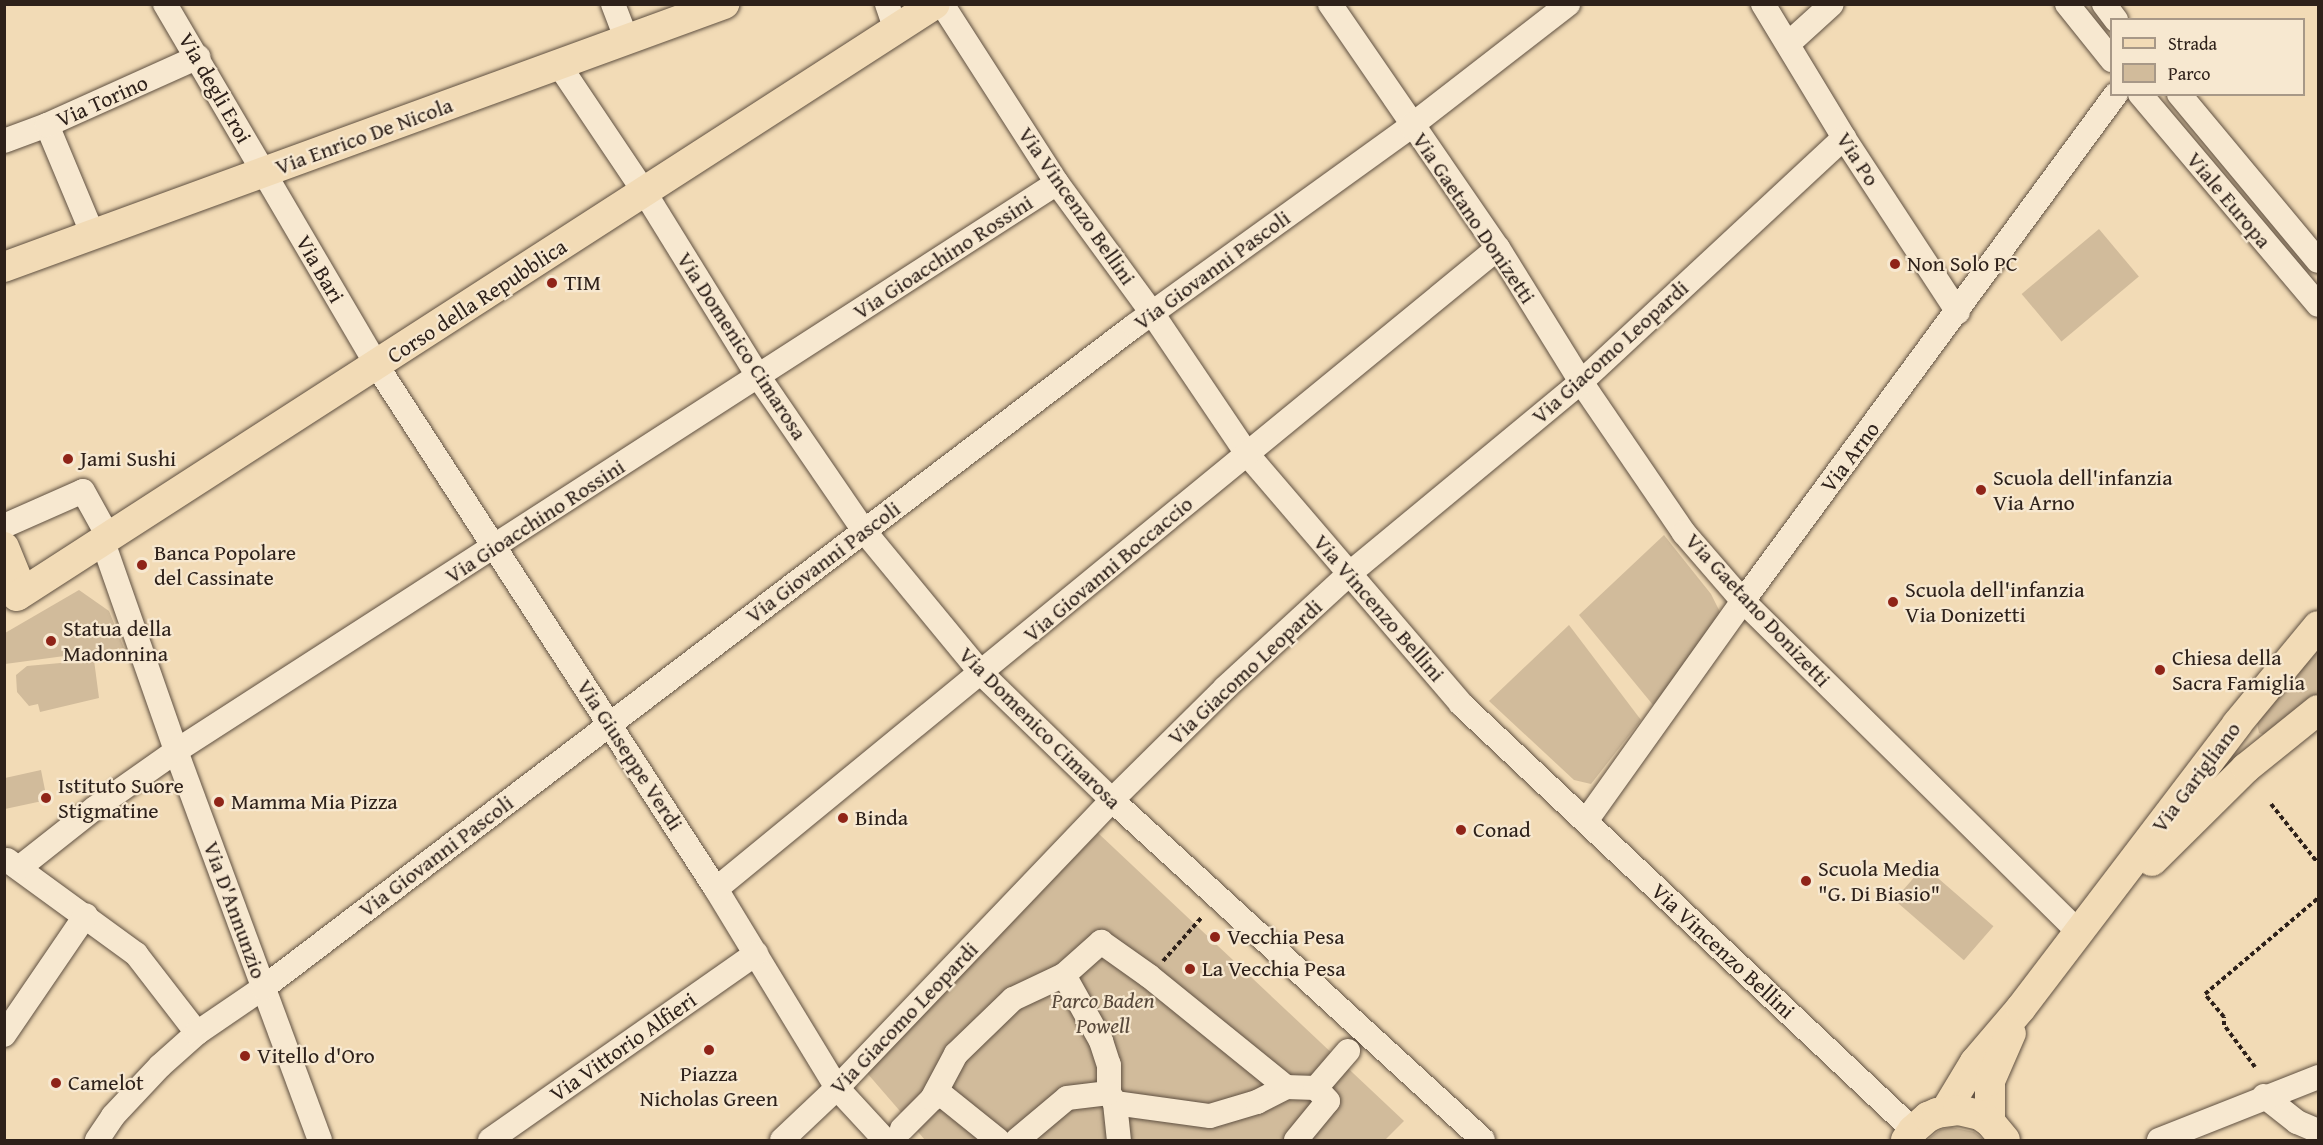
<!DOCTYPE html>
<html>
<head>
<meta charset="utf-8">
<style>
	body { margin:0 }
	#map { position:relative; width:2323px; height:1145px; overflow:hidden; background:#f2dbb6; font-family:"Gentium Book Plus",serif }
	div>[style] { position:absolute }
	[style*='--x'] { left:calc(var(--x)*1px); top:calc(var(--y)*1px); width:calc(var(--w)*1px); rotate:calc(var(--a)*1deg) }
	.green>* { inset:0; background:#d1bb9b; transform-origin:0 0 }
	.path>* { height:4px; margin-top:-2px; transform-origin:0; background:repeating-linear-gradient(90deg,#2e211a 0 4.5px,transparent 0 7.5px) }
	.roads { filter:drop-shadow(0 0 2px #5f5041) drop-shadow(0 0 2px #5f5041) }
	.minor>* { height:24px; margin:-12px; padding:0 12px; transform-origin:12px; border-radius:12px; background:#f7e8d0 }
	.major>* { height:30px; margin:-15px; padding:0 15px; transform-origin:15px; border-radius:15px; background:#f2dbb6 }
	.dots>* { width:16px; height:16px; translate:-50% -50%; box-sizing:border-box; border:3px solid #f7e8d0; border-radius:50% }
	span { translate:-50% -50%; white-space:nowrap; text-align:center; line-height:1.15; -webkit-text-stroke:4.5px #f7e8d0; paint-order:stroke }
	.street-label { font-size:22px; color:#2e211a }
	.poi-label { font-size:22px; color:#2e211a }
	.left { translate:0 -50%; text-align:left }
	.park-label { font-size:22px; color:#57483a; font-style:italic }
	.frame { position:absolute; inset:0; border:6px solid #2e211a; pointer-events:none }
	.legend { position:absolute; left:2110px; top:18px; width:195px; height:78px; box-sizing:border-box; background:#f7e8d0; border:2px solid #a79887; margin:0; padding:8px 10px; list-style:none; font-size:18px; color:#2e211a }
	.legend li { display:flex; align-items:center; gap:12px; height:30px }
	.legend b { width:30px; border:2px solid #a79887 }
</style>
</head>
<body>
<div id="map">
	<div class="green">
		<div style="left:2099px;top:229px;width:62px;height:101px;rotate:50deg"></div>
		<div style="clip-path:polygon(1664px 535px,1711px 594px,1722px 616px,1653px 705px,1579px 615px)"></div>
		<div style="clip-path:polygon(79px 590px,109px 611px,124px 648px,5px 664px,5px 633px)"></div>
		<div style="clip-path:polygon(1569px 625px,1641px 720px,1591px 784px,1574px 780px,1489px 701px)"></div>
		<div style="clip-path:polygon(2318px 644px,2318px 695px,2265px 735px,2259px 733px,2257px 723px)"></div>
		<div style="clip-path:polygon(94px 660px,99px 698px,40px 712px,38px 704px,29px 706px,17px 692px,16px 675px,27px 666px)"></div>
		<div style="clip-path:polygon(41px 770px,47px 800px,5px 809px,5px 778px)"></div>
		<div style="clip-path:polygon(1098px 833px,1404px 1121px,1385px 1140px,925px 1140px,867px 1073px)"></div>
		<div style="left:1924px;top:866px;width:92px;height:45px;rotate:41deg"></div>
		<div style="clip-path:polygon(1951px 1127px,1974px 1132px,1984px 1140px,1927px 1140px,1940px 1130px)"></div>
	</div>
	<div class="path">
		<div style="--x:2271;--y:804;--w:75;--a:51.5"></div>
		<div style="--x:1163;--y:961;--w:59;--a:-48.4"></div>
		<div style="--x:2255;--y:1067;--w:52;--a:-126.4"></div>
		<div style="--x:2224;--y:1025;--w:8;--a:-90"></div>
		<div style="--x:2224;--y:1017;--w:30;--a:-130"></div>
		<div style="--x:2205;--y:994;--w:148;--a:-40.3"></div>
	</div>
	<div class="roads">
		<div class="minor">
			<div style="--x:165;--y:4;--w:420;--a:59.6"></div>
			<div style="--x:377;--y:366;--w:623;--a:57.05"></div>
			<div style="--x:716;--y:889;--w:233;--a:58.7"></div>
			<div style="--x:837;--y:1088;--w:71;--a:47.3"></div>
			<div style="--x:613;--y:4;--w:39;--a:69"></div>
			<div style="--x:887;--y:4;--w:28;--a:71"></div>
			<div style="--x:942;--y:4;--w:213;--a:57.3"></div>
			<div style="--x:1057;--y:183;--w:161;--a:53.8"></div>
			<div style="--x:1152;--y:313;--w:170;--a:56"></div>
			<div style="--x:1247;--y:454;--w:329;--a:49.4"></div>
			<div style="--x:1461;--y:704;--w:621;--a:43.3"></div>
			<div style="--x:1330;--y:4;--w:296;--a:55.5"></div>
			<div style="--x:1498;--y:248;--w:158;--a:58.2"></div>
			<div style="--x:1581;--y:382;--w:183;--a:55.7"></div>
			<div style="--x:1684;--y:533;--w:90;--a:49.1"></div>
			<div style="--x:1743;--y:601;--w:472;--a:44.6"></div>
			<div style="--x:1763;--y:4;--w:157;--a:58.8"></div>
			<div style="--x:1844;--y:138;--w:208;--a:56.8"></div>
			<div style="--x:2067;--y:4;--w:72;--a:51.2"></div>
			<div style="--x:2104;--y:4;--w:20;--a:53"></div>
			<div style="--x:1788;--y:44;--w:59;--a:-42.3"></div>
			<div style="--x:559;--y:65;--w:154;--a:56.1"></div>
			<div style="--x:645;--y:193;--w:215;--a:58.3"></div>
			<div style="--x:758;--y:376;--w:188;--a:55.6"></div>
			<div style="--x:864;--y:531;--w:184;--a:50.5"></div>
			<div style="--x:981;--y:673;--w:182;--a:44.1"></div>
			<div style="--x:1112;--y:800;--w:503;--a:42.5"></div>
			<div style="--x:2140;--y:94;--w:276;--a:49.8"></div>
			<div style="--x:2179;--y:94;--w:217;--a:50.2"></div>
			<div style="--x:47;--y:125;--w:119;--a:67.3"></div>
			<div style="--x:4;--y:141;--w:46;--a:-20.4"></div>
			<div style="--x:47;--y:125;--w:166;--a:-24.2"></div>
			<div style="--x:4;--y:526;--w:86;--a:-23.9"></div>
			<div style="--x:83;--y:491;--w:54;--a:61"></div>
			<div style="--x:103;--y:542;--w:221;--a:70.7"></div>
			<div style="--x:176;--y:751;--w:415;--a:69.7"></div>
			<div style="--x:1586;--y:821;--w:270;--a:-54.5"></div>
			<div style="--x:1743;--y:601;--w:629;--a:-53.66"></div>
			<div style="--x:7;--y:860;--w:160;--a:36.1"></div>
			<div style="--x:136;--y:954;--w:100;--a:52.3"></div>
			<div style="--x:19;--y:868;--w:97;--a:-38.3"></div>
			<div style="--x:95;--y:808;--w:99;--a:-35.1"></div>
			<div style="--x:176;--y:751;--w:1048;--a:-32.81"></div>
			<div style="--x:716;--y:889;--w:1011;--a:-39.34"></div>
			<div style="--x:1064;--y:975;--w:50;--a:-41.7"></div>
			<div style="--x:1101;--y:942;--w:59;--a:35.3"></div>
			<div style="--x:1149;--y:976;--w:176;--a:39"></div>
			<div style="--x:4;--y:1035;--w:145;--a:-55.7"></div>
			<div style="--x:937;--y:1091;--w:78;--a:38.8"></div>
			<div style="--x:2264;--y:1096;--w:42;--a:38.2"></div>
			<div style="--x:2297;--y:1122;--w:23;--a:23"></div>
			<div style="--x:1115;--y:1103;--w:96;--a:7.8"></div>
			<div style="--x:1210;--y:1116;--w:49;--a:-16.6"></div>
			<div style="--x:1257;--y:1102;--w:33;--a:-27"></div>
			<div style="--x:1286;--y:1087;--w:30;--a:2"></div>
			<div style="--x:1316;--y:1088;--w:49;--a:-49.1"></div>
			<div style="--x:902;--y:1129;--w:42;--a:-45"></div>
			<div style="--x:932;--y:1099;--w:51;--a:-61.9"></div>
			<div style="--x:956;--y:1054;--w:79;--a:-44"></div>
			<div style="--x:1013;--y:999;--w:56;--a:-25.2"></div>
			<div style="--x:1064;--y:975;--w:76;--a:60.7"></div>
			<div style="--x:1101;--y:1041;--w:25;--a:72"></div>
			<div style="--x:1109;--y:1065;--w:28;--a:90"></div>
			<div style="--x:1109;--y:1093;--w:12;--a:59"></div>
			<div style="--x:1115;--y:1103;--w:37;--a:84"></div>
			<div style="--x:97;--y:1140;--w:29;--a:-56"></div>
			<div style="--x:113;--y:1116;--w:69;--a:-46.8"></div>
			<div style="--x:160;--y:1066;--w:50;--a:-41.7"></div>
			<div style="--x:197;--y:1033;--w:80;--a:-34.3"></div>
			<div style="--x:263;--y:988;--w:1094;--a:-37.24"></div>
			<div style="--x:1134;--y:326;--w:342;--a:-35.8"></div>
			<div style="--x:1411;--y:126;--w:199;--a:-37.8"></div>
			<div style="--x:490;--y:1140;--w:325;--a:-35"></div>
			<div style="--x:782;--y:1140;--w:76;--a:-43.4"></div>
			<div style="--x:837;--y:1088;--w:398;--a:-46.3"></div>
			<div style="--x:1112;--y:800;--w:159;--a:-44.7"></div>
			<div style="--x:1225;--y:688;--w:170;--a:-42.6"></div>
			<div style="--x:1350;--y:573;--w:300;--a:-39.6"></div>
			<div style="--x:1581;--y:382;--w:359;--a:-42.9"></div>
			<div style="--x:1017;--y:1140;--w:65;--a:-40"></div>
			<div style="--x:1067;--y:1098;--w:42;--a:-6.8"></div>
			<div style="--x:1296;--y:1140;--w:50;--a:-50.6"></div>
			<div style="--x:1328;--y:1101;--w:18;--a:-133"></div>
			<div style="--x:2159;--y:1140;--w:171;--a:-21.6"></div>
		</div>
		<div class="major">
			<div style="--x:4;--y:267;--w:767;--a:-20.07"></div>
			<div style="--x:4;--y:547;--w:42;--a:67.7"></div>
			<div style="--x:20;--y:586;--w:10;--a:107"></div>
			<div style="--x:17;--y:596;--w:1092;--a:-32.82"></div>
			<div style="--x:2152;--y:861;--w:132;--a:-44.7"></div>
			<div style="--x:2246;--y:768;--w:92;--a:-38.9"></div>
			<div style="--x:1946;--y:1110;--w:56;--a:-58.9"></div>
			<div style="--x:1975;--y:1062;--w:71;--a:-49.6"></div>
			<div style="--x:2021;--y:1008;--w:357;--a:-52.7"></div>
			<div style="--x:2237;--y:724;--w:127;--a:-50.4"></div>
			<div style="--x:1990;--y:1122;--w:41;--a:-90"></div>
			<div style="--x:1990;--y:1081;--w:52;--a:-66.4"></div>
			<div style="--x:1906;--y:1140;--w:12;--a:-55"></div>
			<div style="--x:1913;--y:1130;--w:20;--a:-41"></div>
			<div style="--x:1928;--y:1117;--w:10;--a:-24"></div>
			<div style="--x:1937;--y:1113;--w:21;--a:-8"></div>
			<div style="--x:1958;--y:1110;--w:23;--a:13"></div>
			<div style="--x:1980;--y:1115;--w:12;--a:35"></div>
			<div style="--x:1990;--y:1122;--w:23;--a:50"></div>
		</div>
	</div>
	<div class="dots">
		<div style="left:1895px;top:264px;background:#8f2418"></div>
		<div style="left:552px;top:283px;background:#8f2418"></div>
		<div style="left:68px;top:459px;background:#8f2418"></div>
		<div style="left:1981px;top:490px;background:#8f2418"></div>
		<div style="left:142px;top:565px;background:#8f2418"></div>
		<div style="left:1893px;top:602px;background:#8f2418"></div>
		<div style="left:51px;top:641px;background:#8f2418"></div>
		<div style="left:2160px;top:670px;background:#8f2418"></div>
		<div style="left:46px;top:798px;background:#8f2418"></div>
		<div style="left:219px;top:802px;background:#8f2418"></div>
		<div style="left:843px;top:818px;background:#8f2418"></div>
		<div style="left:1461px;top:830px;background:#8f2418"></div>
		<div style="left:1806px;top:881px;background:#8f2418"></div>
		<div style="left:1215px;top:937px;background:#8f2418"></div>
		<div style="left:1190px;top:969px;background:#8f2418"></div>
		<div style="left:709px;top:1050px;background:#8f2418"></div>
		<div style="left:245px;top:1056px;background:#8f2418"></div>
		<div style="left:56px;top:1083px;background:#8f2418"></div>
	</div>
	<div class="street-label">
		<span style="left:215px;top:88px;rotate:60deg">Via degli Eroi</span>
		<span style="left:102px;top:101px;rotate:-24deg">Via Torino</span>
		<span style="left:364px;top:136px;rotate:-20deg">Via Enrico De Nicola</span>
		<span style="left:1858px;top:159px;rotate:57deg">Via Po</span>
		<span style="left:2229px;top:200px;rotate:50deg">Viale Europa</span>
		<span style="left:1077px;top:206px;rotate:55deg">Via Vincenzo Bellini</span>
		<span style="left:1474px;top:218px;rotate:56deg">Via Gaetano Donizetti</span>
		<span style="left:943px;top:257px;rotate:-33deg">Via Gioacchino Rossini</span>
		<span style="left:320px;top:269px;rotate:60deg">Via Bari</span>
		<span style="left:1212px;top:270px;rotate:-36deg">Via Giovanni Pascoli</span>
		<span style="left:477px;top:301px;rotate:-33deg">Corso della Repubblica</span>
		<span style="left:742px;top:346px;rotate:57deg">Via Domenico Cimarosa</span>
		<span style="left:1610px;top:352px;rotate:-42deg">Via Giacomo Leopardi</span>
		<span style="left:1850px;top:457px;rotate:-53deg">Via Arno</span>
		<span style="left:535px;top:521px;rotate:-33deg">Via Gioacchino Rossini</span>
		<span style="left:823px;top:562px;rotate:-37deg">Via Giovanni Pascoli</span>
		<span style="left:1108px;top:569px;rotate:-40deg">Via Giovanni Boccaccio</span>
		<span style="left:1379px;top:608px;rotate:49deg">Via Vincenzo Bellini</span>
		<span style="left:1758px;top:610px;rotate:47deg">Via Gaetano Donizetti</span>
		<span style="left:1245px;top:672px;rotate:-43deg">Via Giacomo Leopardi</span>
		<span style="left:1040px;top:728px;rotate:45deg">Via Domenico Cimarosa</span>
		<span style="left:630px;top:755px;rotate:57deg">Via Giuseppe Verdi</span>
		<span style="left:2196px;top:777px;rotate:-53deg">Via Garigliano</span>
		<span style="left:436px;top:856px;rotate:-37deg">Via Giovanni Pascoli</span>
		<span style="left:235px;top:910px;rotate:70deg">Via D'Annunzio</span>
		<span style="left:1723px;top:951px;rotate:43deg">Via Vincenzo Bellini</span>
		<span style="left:904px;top:1018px;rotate:-46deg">Via Giacomo Leopardi</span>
		<span style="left:623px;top:1047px;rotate:-35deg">Via Vittorio Alfieri</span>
	</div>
	<div class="poi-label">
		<span class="left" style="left:1907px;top:264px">Non Solo PC</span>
		<span class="left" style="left:564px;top:283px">TIM</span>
		<span class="left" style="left:80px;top:459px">Jami Sushi</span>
		<span class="left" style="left:1993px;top:490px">Scuola dell'infanzia<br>Via Arno</span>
		<span class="left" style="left:154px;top:565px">Banca Popolare<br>del Cassinate</span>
		<span class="left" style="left:1905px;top:602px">Scuola dell'infanzia<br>Via Donizetti</span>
		<span class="left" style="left:63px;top:641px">Statua della<br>Madonnina</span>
		<span class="left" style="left:2172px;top:670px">Chiesa della<br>Sacra Famiglia</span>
		<span class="left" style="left:58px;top:798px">Istituto Suore<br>Stigmatine</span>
		<span class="left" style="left:231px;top:802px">Mamma Mia Pizza</span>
		<span class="left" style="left:855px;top:818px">Binda</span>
		<span class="left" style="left:1473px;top:830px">Conad</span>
		<span class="left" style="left:1818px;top:881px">Scuola Media<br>"G. Di Biasio"</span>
		<span class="left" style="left:1227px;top:937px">Vecchia Pesa</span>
		<span class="left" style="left:1202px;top:969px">La Vecchia Pesa</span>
		<span class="left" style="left:257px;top:1056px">Vitello d'Oro</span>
		<span style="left:709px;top:1086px">Piazza<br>Nicholas Green</span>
		<span class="left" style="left:68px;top:1083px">Camelot</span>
	</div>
	<div class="park-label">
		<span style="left:1103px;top:1013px">Parco Baden<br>Powell</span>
	</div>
	<div class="frame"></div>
	<ul class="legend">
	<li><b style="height:8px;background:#f2dbb6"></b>Strada</li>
	<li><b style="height:16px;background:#d1bb9b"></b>Parco</li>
	</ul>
</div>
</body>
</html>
